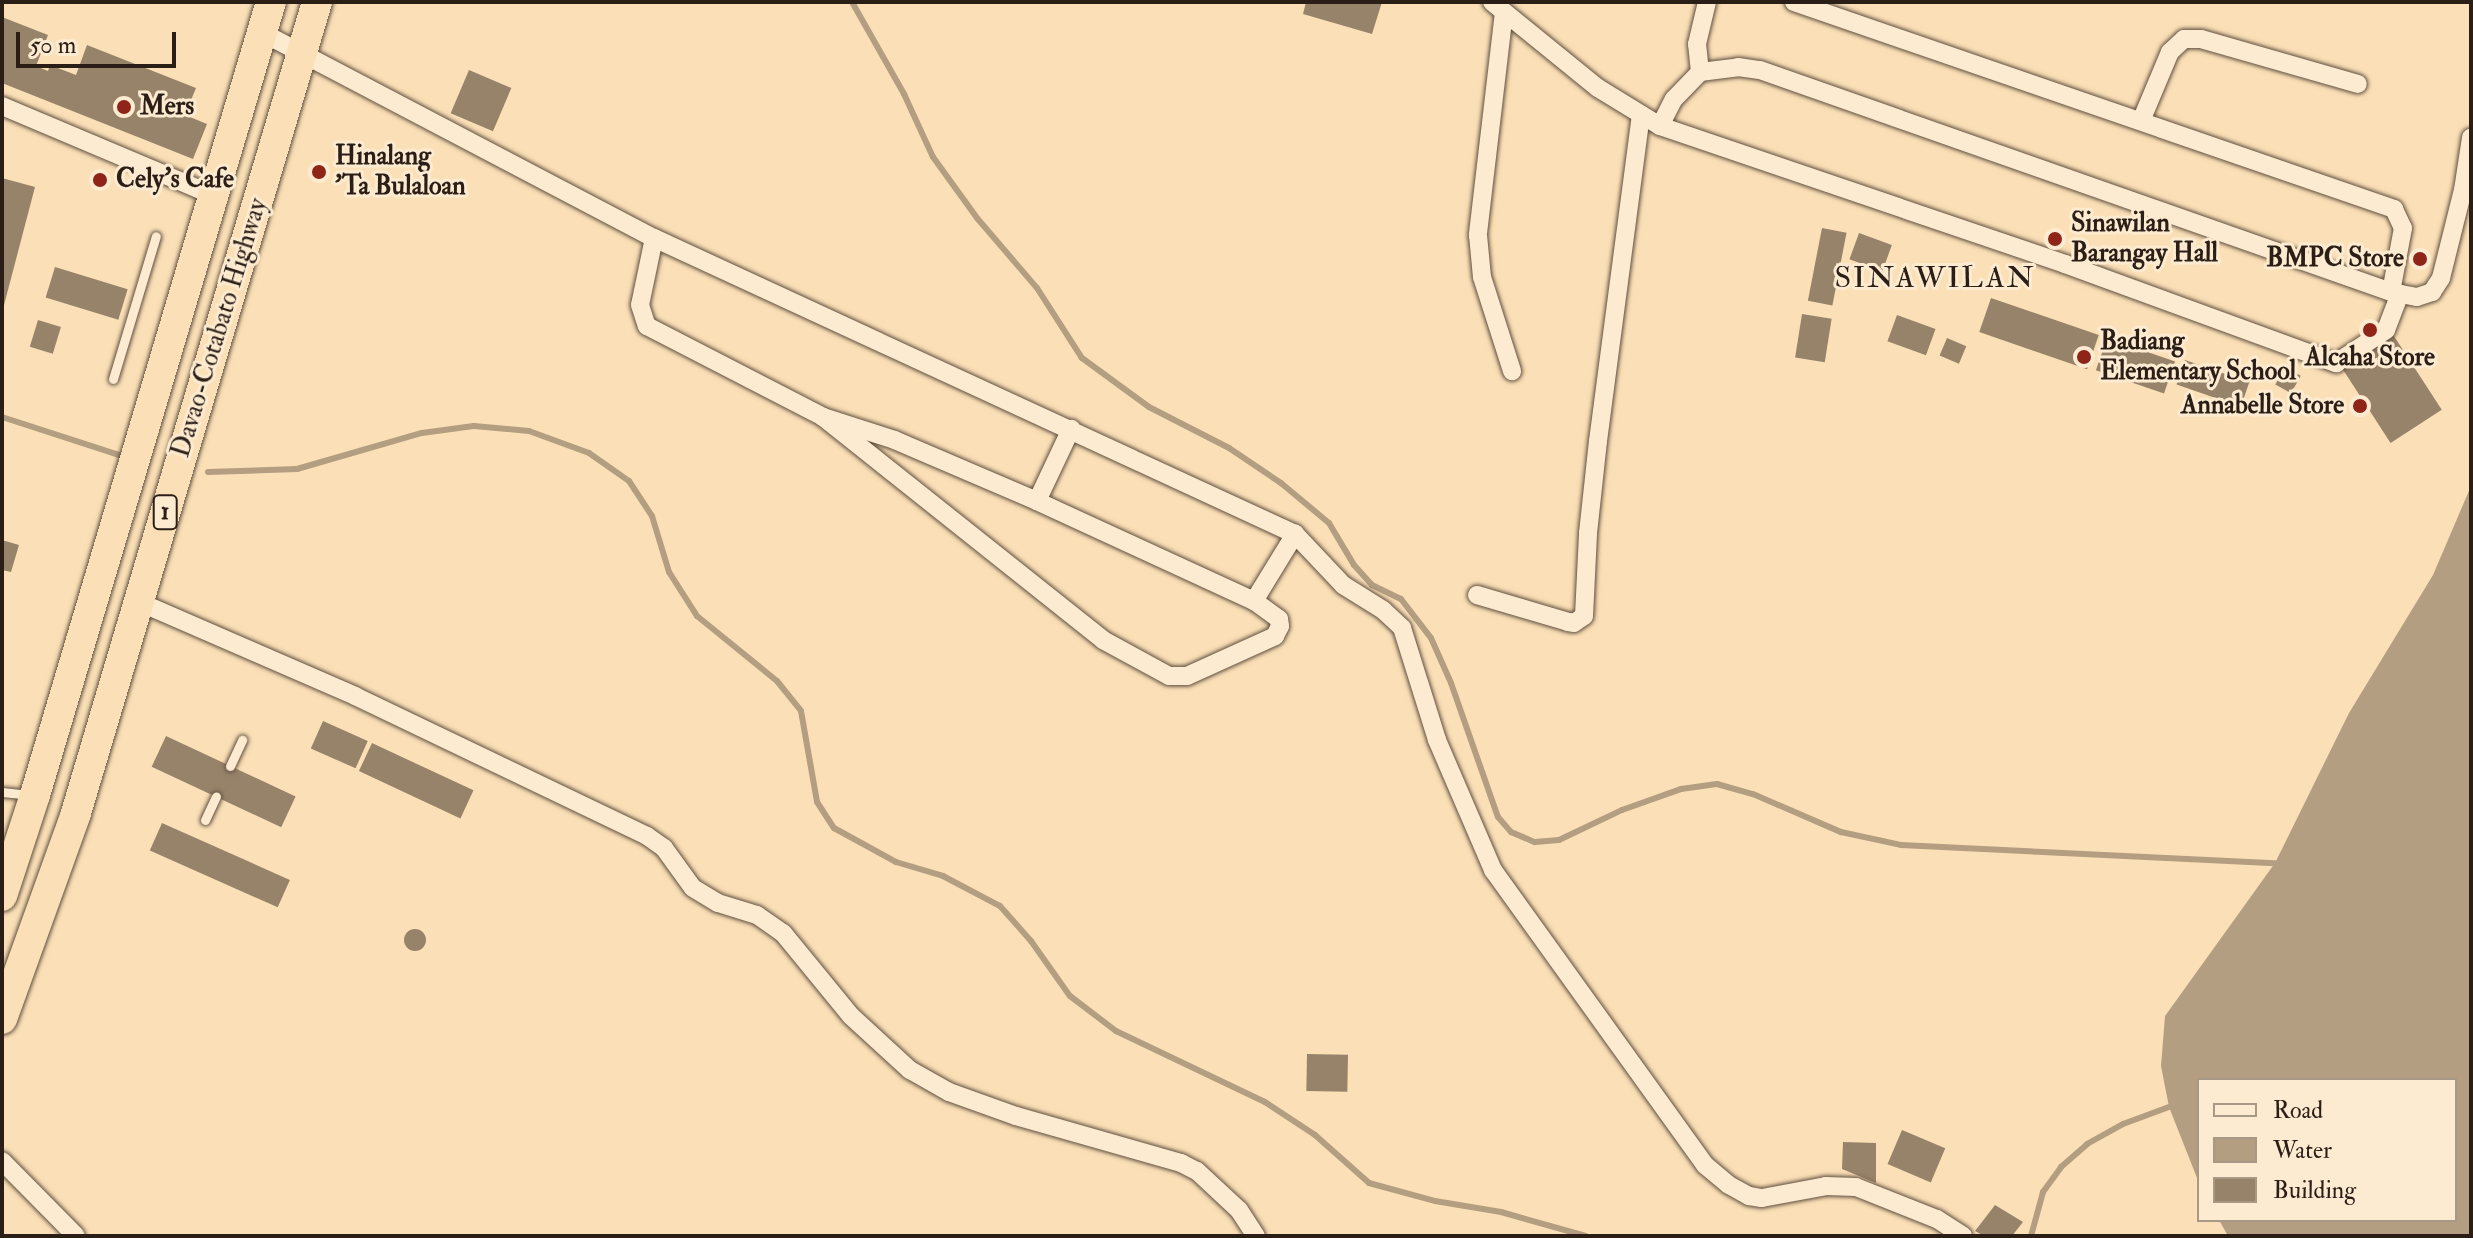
<!DOCTYPE html>
<html>
<head>
<meta charset="utf-8">
<style>
	body { margin:0 }
	#map { position:relative; width:2473px; height:1238px; overflow:hidden; background:#fbe0b7; font-family:"IM FELL Double Pica",serif }
	div>[style] { position:absolute }
	[style*='--x'] { left:calc(var(--x)*1px); top:calc(var(--y)*1px); width:calc(var(--w)*1px); rotate:calc(var(--a)*1deg) }
	.water>* { inset:0; background:#b49e81 }
	.stream>* { height:6px; margin:-3px; padding:0 3px; transform-origin:3px; border-radius:3px; background:#b49e81 }
	.building>* { inset:0; background:#97836a; transform-origin:0 0 }
	.round { border-radius:50% }
	.roads { filter:drop-shadow(0 0 2px #5f4e3f) drop-shadow(0 0 2px #5f4e3f) }
	.service>* { height:9px; margin:-4.5px; padding:0 4.5px; transform-origin:4.5px; border-radius:4.5px; background:#fcebd0 }
	.minor>* { height:18px; margin:-9px; padding:0 9px; transform-origin:9px; border-radius:9px; background:#fcebd0 }
	.trunk>* { height:30px; margin:-15px; padding:0 15px; transform-origin:15px; border-radius:15px; background:#fbe0b7 }
	.dots>* { width:22px; height:22px; translate:-50% -50%; box-sizing:border-box; border:4px solid #fcebd0; border-radius:50% }
	span { translate:-50% -50%; white-space:nowrap; text-align:center; line-height:1.15; -webkit-text-stroke:6px #fcebd0; paint-order:stroke }
	.shield-label span { padding:2px 6px; background:#fcebd0; border:2px solid; border-radius:6px; -webkit-text-stroke-width:0 }
	.shield-label { font-size:24px; color:#2b1e17; font-weight:700 }
	.poi-label { font-size:26px; color:#2b1e17; font-weight:700 }
	.left { translate:0 -50%; text-align:left }
	.right { translate:-100% -50%; text-align:right }
	.street-label { font-size:26px; color:#2b1e17 }
	.quarter-label { font-size:30px; color:#2b1e17; letter-spacing:2px }
	.frame { position:absolute; inset:0; border:4px solid #2b1e17; pointer-events:none }
	.legend { position:absolute; left:2197px; top:1078px; width:260px; height:144px; box-sizing:border-box; background:#fcebd0; border:2px solid #a89986; margin:0; padding:10px 14px; list-style:none; font-size:24px; color:#2b1e17 }
	.legend li { display:flex; align-items:center; gap:16px; height:40px }
	.legend b { width:40px; border:2px solid #a89986 }
	.scale { position:absolute; left:16px; top:32px; width:160px; height:36px; box-sizing:border-box; border:4px solid #2b1e17; border-top:0; padding-left:10px; font-size:24px; line-height:28px; white-space:nowrap; color:#2b1e17; -webkit-text-stroke:6px #fcebd0; paint-order:stroke }
</style>
</head>
<body>
<div id="map">
	<div class="water">
		<div style="clip-path:polygon(2471px 486px,2471px 1236px,2228px 1236px,2219px 1220px,2455px 1220px,2455px 1080px,2199px 1080px,2199px 1183px,2169px 1107px,2161px 1066px,2165px 1016px,2275px 863px,2349px 713px,2433px 575px)"></div>
	</div>
	<div class="stream">
		<div style="--x:852;--y:2;--w:106;--a:60.5"></div>
		<div style="--x:904;--y:94;--w:69;--a:65.3"></div>
		<div style="--x:933;--y:157;--w:75;--a:54.2"></div>
		<div style="--x:977;--y:218;--w:92;--a:49.4"></div>
		<div style="--x:1037;--y:288;--w:83;--a:57.3"></div>
		<div style="--x:1082;--y:358;--w:83;--a:36.2"></div>
		<div style="--x:1149;--y:407;--w:90;--a:27.1"></div>
		<div style="--x:1229;--y:448;--w:63;--a:33.9"></div>
		<div style="--x:1281;--y:483;--w:62;--a:39.8"></div>
		<div style="--x:1329;--y:523;--w:49;--a:59.2"></div>
		<div style="--x:1354;--y:565;--w:27;--a:48"></div>
		<div style="--x:1372;--y:585;--w:32;--a:26"></div>
		<div style="--x:1401;--y:599;--w:49;--a:52.4"></div>
		<div style="--x:1431;--y:638;--w:49;--a:66"></div>
		<div style="--x:1451;--y:683;--w:142;--a:70.7"></div>
		<div style="--x:1498;--y:817;--w:20;--a:49"></div>
		<div style="--x:1511;--y:832;--w:26;--a:23"></div>
		<div style="--x:1535;--y:842;--w:24;--a:-5"></div>
		<div style="--x:1559;--y:840;--w:70;--a:-25.5"></div>
		<div style="--x:1622;--y:810;--w:63;--a:-19.6"></div>
		<div style="--x:1681;--y:789;--w:36;--a:-8"></div>
		<div style="--x:1717;--y:784;--w:37;--a:16"></div>
		<div style="--x:1753;--y:794;--w:96;--a:23.4"></div>
		<div style="--x:1841;--y:832;--w:61;--a:12.2"></div>
		<div style="--x:1901;--y:845;--w:374;--a:2.8"></div>
		<div style="--x:2;--y:417;--w:126;--a:18"></div>
		<div style="--x:208;--y:472;--w:89;--a:-1.9"></div>
		<div style="--x:297;--y:469;--w:130;--a:-16.1"></div>
		<div style="--x:422;--y:433;--w:52;--a:-7.7"></div>
		<div style="--x:474;--y:426;--w:55;--a:5.2"></div>
		<div style="--x:529;--y:431;--w:64;--a:20.1"></div>
		<div style="--x:589;--y:453;--w:49;--a:35"></div>
		<div style="--x:629;--y:481;--w:42;--a:56.7"></div>
		<div style="--x:652;--y:516;--w:59;--a:73.1"></div>
		<div style="--x:669;--y:572;--w:52;--a:57.5"></div>
		<div style="--x:697;--y:616;--w:103;--a:39.1"></div>
		<div style="--x:777;--y:681;--w:38;--a:51"></div>
		<div style="--x:801;--y:711;--w:92;--a:80"></div>
		<div style="--x:817;--y:802;--w:31;--a:57"></div>
		<div style="--x:834;--y:828;--w:71;--a:28.7"></div>
		<div style="--x:896;--y:862;--w:49;--a:16.6"></div>
		<div style="--x:943;--y:876;--w:64;--a:27.8"></div>
		<div style="--x:1000;--y:906;--w:47;--a:48.5"></div>
		<div style="--x:1031;--y:941;--w:67;--a:54.7"></div>
		<div style="--x:1070;--y:996;--w:58;--a:37.3"></div>
		<div style="--x:1116;--y:1031;--w:165;--a:25.5"></div>
		<div style="--x:1265;--y:1102;--w:60;--a:33.4"></div>
		<div style="--x:1315;--y:1135;--w:72;--a:41.6"></div>
		<div style="--x:1369;--y:1183;--w:68;--a:15.3"></div>
		<div style="--x:1435;--y:1201;--w:67;--a:9.5"></div>
		<div style="--x:1501;--y:1212;--w:88;--a:15.8"></div>
		<div style="--x:2031;--y:1236;--w:46;--a:-74.7"></div>
		<div style="--x:2043;--y:1192;--w:31;--a:-54"></div>
		<div style="--x:2061;--y:1167;--w:35;--a:-41"></div>
		<div style="--x:2087;--y:1144;--w:41;--a:-29.1"></div>
		<div style="--x:2123;--y:1124;--w:49;--a:-20.3"></div>
	</div>
	<div class="building">
		<div style="clip-path:polygon(1306px 2px,1382px 2px,1372px 34px,1303px 14px)"></div>
		<div style="clip-path:polygon(2px 17px,48px 35px,36px 66px,48px 71px,50px 65px,76px 75px,87px 45px,196px 88px,185px 115px,207px 124px,193px 159px,2px 83px)"></div>
		<div style="left:469px;top:70px;width:46px;height:47px;rotate:23deg"></div>
		<div style="clip-path:polygon(2px 178px,35px 187px,3px 309px,2px 309px)"></div>
		<div style="left:1822px;top:228px;width:25px;height:74px;rotate:11deg"></div>
		<div style="left:1859px;top:233px;width:35px;height:28px;rotate:20deg"></div>
		<div style="left:55px;top:267px;width:76px;height:32px;rotate:17deg"></div>
		<div style="left:1991px;top:298px;width:114px;height:36px;rotate:19deg"></div>
		<div style="left:1802px;top:314px;width:30px;height:44px;rotate:9deg"></div>
		<div style="left:1897px;top:315px;width:41px;height:28px;rotate:20deg"></div>
		<div style="left:38px;top:320px;width:24px;height:28px;rotate:17deg"></div>
		<div style="left:2390px;top:330px;width:95px;height:61px;rotate:57deg"></div>
		<div style="left:1947px;top:338px;width:21px;height:19px;rotate:23deg"></div>
		<div style="left:2107px;top:338px;width:72px;height:34px;rotate:19deg"></div>
		<div style="left:2185px;top:360px;width:68px;height:26px;rotate:19deg"></div>
		<div style="left:2285px;top:367px;width:18px;height:20px;rotate:29deg"></div>
		<div style="clip-path:polygon(2px 540px,19px 545px,11px 572px,2px 570px)"></div>
		<div style="left:323px;top:721px;width:49px;height:30px;rotate:24deg"></div>
		<div style="left:166px;top:736px;width:143px;height:34px;rotate:25deg"></div>
		<div style="left:372px;top:743px;width:112px;height:31px;rotate:25deg"></div>
		<div style="left:162px;top:823px;width:140px;height:30px;rotate:24deg"></div>
		<div class="round" style="left:404px;top:929px;width:22px;height:22px"></div>
		<div style="left:1307px;top:1054px;width:41px;height:37px;rotate:1deg"></div>
		<div style="left:1902px;top:1130px;width:47px;height:37px;rotate:23deg"></div>
		<div style="clip-path:polygon(1843px 1142px,1876px 1143px,1876px 1183px,1842px 1169px)"></div>
		<div style="clip-path:polygon(1995px 1205px,2023px 1222px,2012px 1236px,1984px 1236px,1975px 1231px)"></div>
	</div>
	<div class="roads">
		<div class="service">
			<div style="--x:113;--y:379;--w:149;--a:-73.3"></div>
			<div style="--x:230;--y:766;--w:29;--a:-65"></div>
			<div style="--x:2;--y:792;--w:30;--a:6"></div>
			<div style="--x:205;--y:820;--w:26;--a:-65"></div>
		</div>
		<div class="minor">
			<div style="--x:1492;--y:2;--w:136;--a:39.1"></div>
			<div style="--x:1598;--y:88;--w:73;--a:31.5"></div>
			<div style="--x:1660;--y:126;--w:30;--a:-63"></div>
			<div style="--x:1674;--y:99;--w:37;--a:-46"></div>
			<div style="--x:1700;--y:72;--w:38;--a:-7"></div>
			<div style="--x:1738;--y:67;--w:22;--a:8"></div>
			<div style="--x:1760;--y:70;--w:669;--a:19.38"></div>
			<div style="--x:2391;--y:292;--w:26;--a:11"></div>
			<div style="--x:2417;--y:297;--w:16;--a:-18"></div>
			<div style="--x:2432;--y:292;--w:17;--a:-57"></div>
			<div style="--x:2441;--y:278;--w:91;--a:-76"></div>
			<div style="--x:2463;--y:190;--w:53;--a:-81.3"></div>
			<div style="--x:1794;--y:2;--w:635;--a:19.03"></div>
			<div style="--x:2394;--y:209;--w:21;--a:65"></div>
			<div style="--x:2403;--y:228;--w:65;--a:100.6"></div>
			<div style="--x:1504;--y:12;--w:225;--a:96.7"></div>
			<div style="--x:1478;--y:235;--w:42;--a:84.6"></div>
			<div style="--x:1482;--y:277;--w:99;--a:72.3"></div>
			<div style="--x:261;--y:32;--w:444;--a:27.7"></div>
			<div style="--x:654;--y:238;--w:706;--a:24.79"></div>
			<div style="--x:1295;--y:534;--w:70;--a:46.7"></div>
			<div style="--x:1343;--y:585;--w:47;--a:32"></div>
			<div style="--x:1383;--y:610;--w:26;--a:43"></div>
			<div style="--x:1402;--y:628;--w:117;--a:72.6"></div>
			<div style="--x:1437;--y:740;--w:142;--a:66.7"></div>
			<div style="--x:1493;--y:870;--w:363;--a:54.3"></div>
			<div style="--x:1705;--y:1165;--w:31;--a:40"></div>
			<div style="--x:1729;--y:1185;--w:23;--a:29"></div>
			<div style="--x:1749;--y:1196;--w:13;--a:9"></div>
			<div style="--x:1762;--y:1198;--w:65;--a:-10.6"></div>
			<div style="--x:1826;--y:1186;--w:30;--a:2"></div>
			<div style="--x:1856;--y:1187;--w:87;--a:21.6"></div>
			<div style="--x:1937;--y:1219;--w:31;--a:33"></div>
			<div style="--x:1700;--y:72;--w:28;--a:-96"></div>
			<div style="--x:1697;--y:44;--w:43;--a:-76.6"></div>
			<div style="--x:2;--y:106;--w:229;--a:22.9"></div>
			<div style="--x:2141;--y:121;--w:75;--a:-67.2"></div>
			<div style="--x:2170;--y:52;--w:19;--a:-43"></div>
			<div style="--x:2184;--y:39;--w:17;--a:0"></div>
			<div style="--x:2201;--y:39;--w:163;--a:16"></div>
			<div style="--x:1660;--y:126;--w:428;--a:18.8"></div>
			<div style="--x:2065;--y:264;--w:289;--a:20.1"></div>
			<div style="--x:2336;--y:363;--w:60;--a:-33.4"></div>
			<div style="--x:2386;--y:330;--w:39;--a:-69"></div>
			<div style="--x:654;--y:238;--w:68;--a:101.8"></div>
			<div style="--x:640;--y:305;--w:22;--a:72"></div>
			<div style="--x:647;--y:326;--w:198;--a:27.3"></div>
			<div style="--x:823;--y:417;--w:358;--a:38.5"></div>
			<div style="--x:1103;--y:640;--w:75;--a:28.6"></div>
			<div style="--x:1169;--y:676;--w:18;--a:0"></div>
			<div style="--x:1187;--y:676;--w:97;--a:-24.4"></div>
			<div style="--x:1275;--y:636;--w:11;--a:-63"></div>
			<div style="--x:1280;--y:626;--w:7;--a:-98"></div>
			<div style="--x:1279;--y:619;--w:31;--a:-144"></div>
			<div style="--x:1254;--y:601;--w:239;--a:-155.3"></div>
			<div style="--x:1037;--y:501;--w:155;--a:-156.8"></div>
			<div style="--x:895;--y:440;--w:76;--a:-162.3"></div>
			<div style="--x:1037;--y:501;--w:80;--a:-64.7"></div>
			<div style="--x:1477;--y:595;--w:95;--a:16.5"></div>
			<div style="--x:1568;--y:622;--w:6;--a:9"></div>
			<div style="--x:1574;--y:623;--w:12;--a:-35"></div>
			<div style="--x:1584;--y:616;--w:83;--a:-87.2"></div>
			<div style="--x:1588;--y:533;--w:93;--a:-83.8"></div>
			<div style="--x:1598;--y:441;--w:329;--a:-82.5"></div>
			<div style="--x:137;--y:601;--w:238;--a:23.5"></div>
			<div style="--x:355;--y:696;--w:324;--a:25.6"></div>
			<div style="--x:647;--y:836;--w:21;--a:35"></div>
			<div style="--x:664;--y:848;--w:49;--a:54.1"></div>
			<div style="--x:693;--y:888;--w:29;--a:31"></div>
			<div style="--x:718;--y:903;--w:41;--a:17.1"></div>
			<div style="--x:757;--y:915;--w:32;--a:35"></div>
			<div style="--x:783;--y:933;--w:107;--a:50.7"></div>
			<div style="--x:851;--y:1016;--w:80;--a:42.5"></div>
			<div style="--x:910;--y:1070;--w:45;--a:29.4"></div>
			<div style="--x:949;--y:1092;--w:71;--a:19.7"></div>
			<div style="--x:1016;--y:1116;--w:172;--a:15.9"></div>
			<div style="--x:1181;--y:1163;--w:18;--a:27"></div>
			<div style="--x:1197;--y:1171;--w:57;--a:42.9"></div>
			<div style="--x:1239;--y:1210;--w:31;--a:57"></div>
			<div style="--x:1254;--y:601;--w:79;--a:-58.5"></div>
			<div style="--x:2;--y:1161;--w:105;--a:45.4"></div>
		</div>
		<div class="trunk">
			<div style="--x:2;--y:896;--w:106;--a:-71.9"></div>
			<div style="--x:35;--y:795;--w:827;--a:-73.43"></div>
			<div style="--x:2;--y:1019;--w:219;--a:-70.2"></div>
			<div style="--x:76;--y:813;--w:846;--a:-73.45"></div>
		</div>
	</div>
	<div class="dots">
		<div style="left:124px;top:107px;background:#8f2418"></div>
		<div style="left:319px;top:172px;background:#8f2418"></div>
		<div style="left:100px;top:180px;background:#8f2418"></div>
		<div style="left:2055px;top:239px;background:#8f2418"></div>
		<div style="left:2420px;top:259px;background:#8f2418"></div>
		<div style="left:2370px;top:330px;background:#8f2418"></div>
		<div style="left:2084px;top:357px;background:#8f2418"></div>
		<div style="left:2360px;top:406px;background:#8f2418"></div>
	</div>
	<div class="shield-label">
		<span style="left:165px;top:512px">1</span>
	</div>
	<div class="poi-label">
		<span class="left" style="left:140px;top:107px">Mers</span>
		<span class="left" style="left:335px;top:172px">Hinalang<br>'Ta Bulaloan</span>
		<span class="left" style="left:116px;top:180px">Cely's Cafe</span>
		<span class="left" style="left:2071px;top:239px">Sinawilan<br>Barangay Hall</span>
		<span class="right" style="left:2404px;top:259px">BMPC Store</span>
		<span class="left" style="left:2100px;top:357px">Badiang<br>Elementary School</span>
		<span style="left:2370px;top:358px">Alcaha Store</span>
		<span class="right" style="left:2344px;top:406px">Annabelle Store</span>
	</div>
	<div class="street-label">
		<span style="left:220px;top:328px;rotate:-73deg">Davao-Cotabato Highway</span>
	</div>
	<div class="quarter-label">
		<span style="left:1935px;top:278px">SINAWILAN</span>
	</div>
	<div class="frame"></div>
	<ul class="legend">
	<li><b style="height:10px;background:#fcebd0"></b>Road</li>
	<li><b style="height:22px;background:#b49e81"></b>Water</li>
	<li><b style="height:22px;background:#97836a"></b>Building</li>
	</ul>
	<div class="scale">50 m</div>
</div>
</body>
</html>
